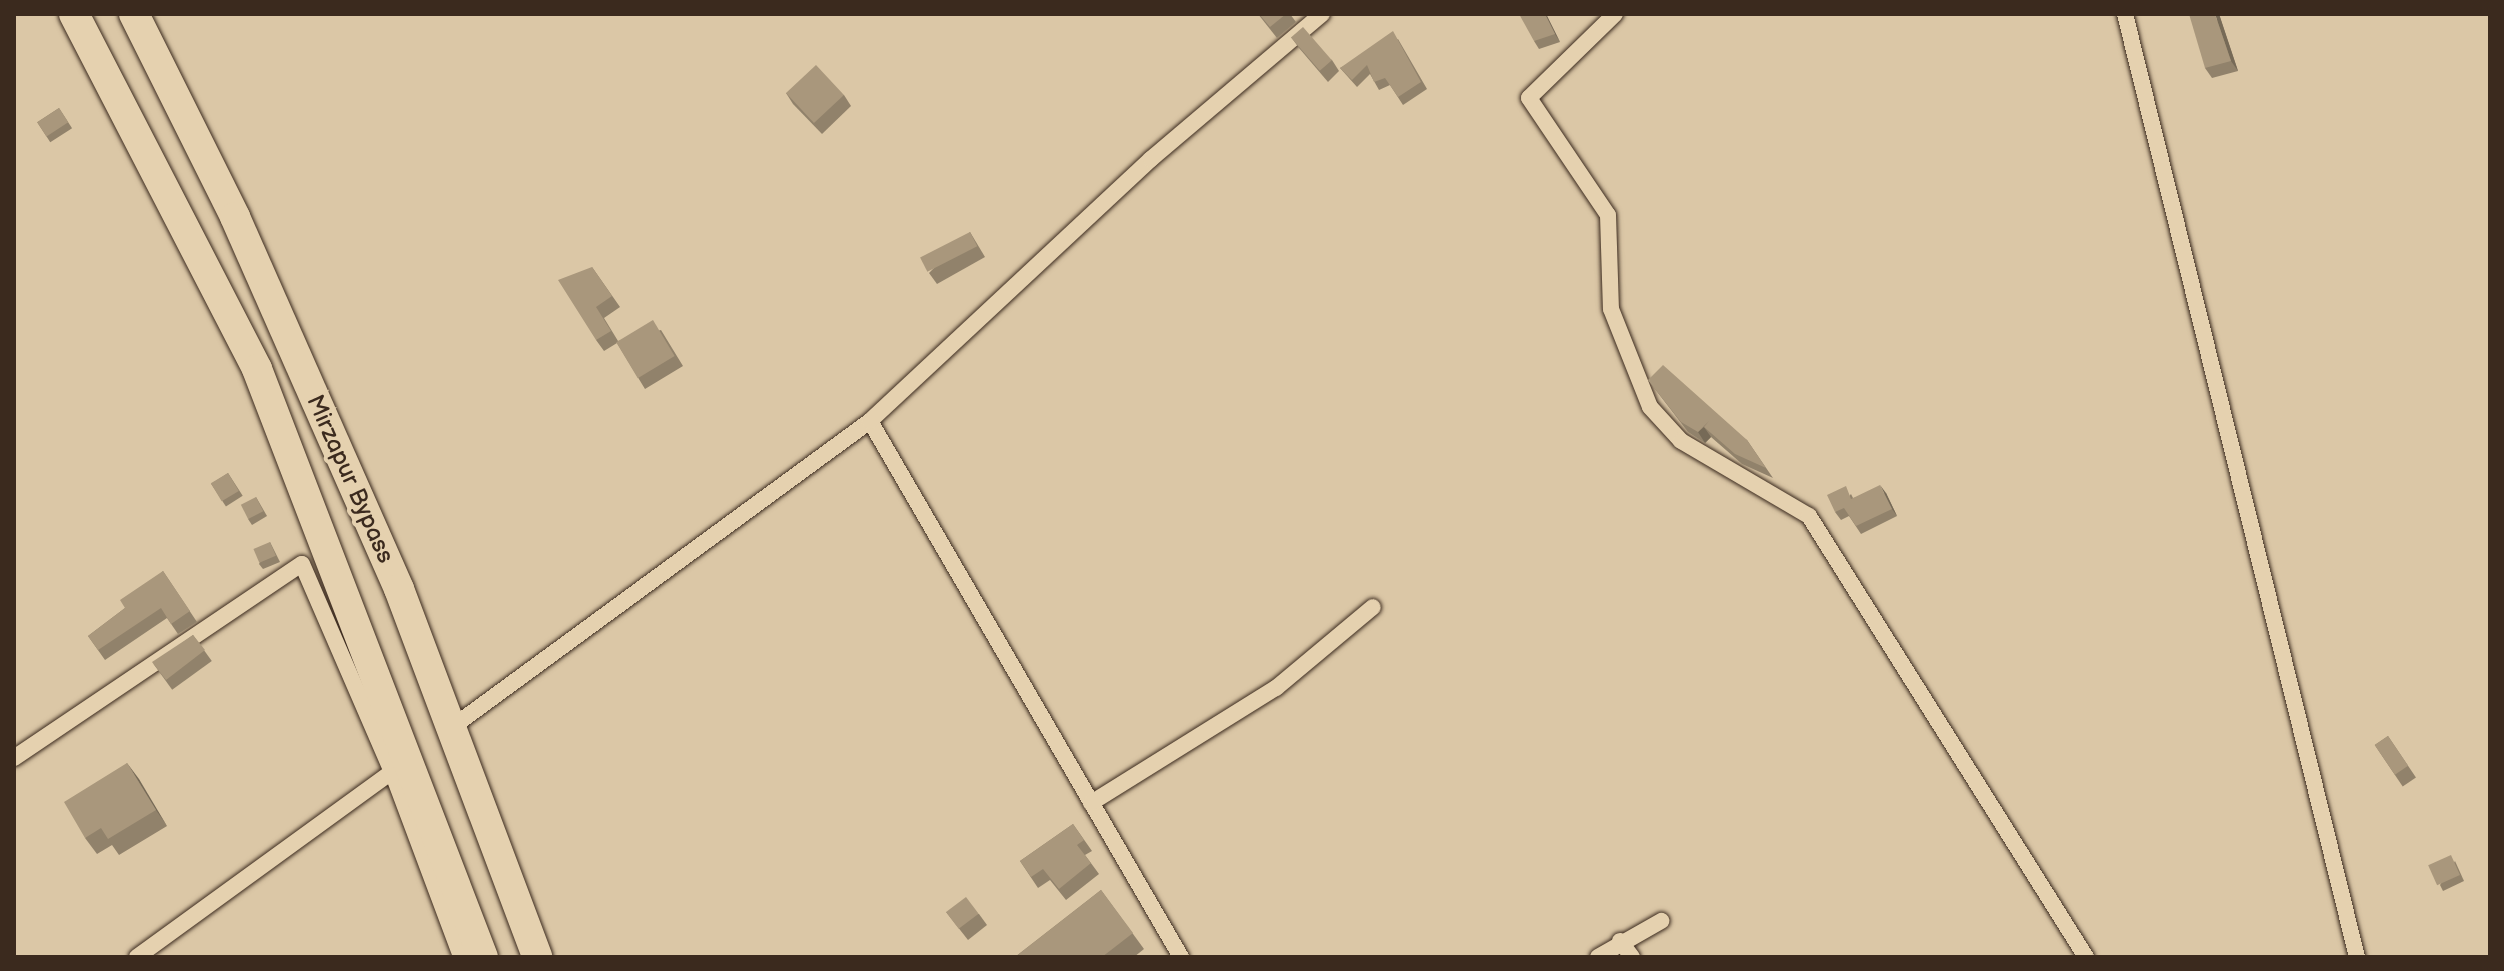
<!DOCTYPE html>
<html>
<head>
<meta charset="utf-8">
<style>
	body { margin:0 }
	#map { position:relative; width:2504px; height:971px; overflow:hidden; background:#dbc7a6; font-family:"Balsamiq Sans",sans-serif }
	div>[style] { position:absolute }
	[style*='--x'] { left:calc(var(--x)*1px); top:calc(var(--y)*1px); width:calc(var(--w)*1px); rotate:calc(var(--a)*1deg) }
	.roads { filter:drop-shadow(0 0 2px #3b2a1e) drop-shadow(0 0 2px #3b2a1e) }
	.street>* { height:16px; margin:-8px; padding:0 8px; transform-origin:8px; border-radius:8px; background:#e5d1af }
	.highway>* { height:30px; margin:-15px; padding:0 15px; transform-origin:15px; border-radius:15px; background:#e5d1af }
	.wall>* { inset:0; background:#91826b; transform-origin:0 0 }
	.shaded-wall>* { inset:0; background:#766a57 }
	.building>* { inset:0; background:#a9977c; transform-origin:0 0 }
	span { translate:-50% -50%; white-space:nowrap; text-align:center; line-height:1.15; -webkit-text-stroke:8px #e5d1af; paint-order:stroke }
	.street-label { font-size:24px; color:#3b2a1e }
	.frame { position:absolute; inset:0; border:16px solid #3b2a1e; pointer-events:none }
</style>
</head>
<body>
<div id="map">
	<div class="roads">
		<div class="street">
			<div style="--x:1615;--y:14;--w:120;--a:135.7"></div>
			<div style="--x:1529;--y:98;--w:141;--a:56"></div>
			<div style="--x:1608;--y:215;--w:94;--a:88.2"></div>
			<div style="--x:1611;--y:309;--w:105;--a:68.3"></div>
			<div style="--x:1650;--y:407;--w:46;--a:47.6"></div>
			<div style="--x:1681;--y:441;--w:148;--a:30.4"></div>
			<div style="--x:1809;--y:516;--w:521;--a:57.87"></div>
			<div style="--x:2125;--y:14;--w:971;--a:76.18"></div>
			<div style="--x:870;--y:421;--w:620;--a:59.88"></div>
			<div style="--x:451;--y:728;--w:519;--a:-36.23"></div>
			<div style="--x:870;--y:421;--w:384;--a:-43"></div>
			<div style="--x:1151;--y:159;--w:224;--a:-40.3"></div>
			<div style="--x:14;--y:758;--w:347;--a:-34"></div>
			<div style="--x:302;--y:564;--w:227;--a:66.6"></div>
			<div style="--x:392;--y:772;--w:197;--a:69.5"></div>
			<div style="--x:1091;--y:803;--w:218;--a:-31.9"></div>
			<div style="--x:1276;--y:688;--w:126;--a:-39.9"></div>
			<div style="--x:1620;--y:941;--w:20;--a:53"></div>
			<div style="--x:137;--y:957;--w:315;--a:-36"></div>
			<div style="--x:1598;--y:957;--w:73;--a:-29.7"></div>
		</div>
		<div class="highway">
			<div style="--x:74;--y:14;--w:399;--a:62.7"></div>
			<div style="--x:257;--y:369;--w:630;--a:68.98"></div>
			<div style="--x:134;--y:14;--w:227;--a:63.5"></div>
			<div style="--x:235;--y:217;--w:407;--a:66.2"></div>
			<div style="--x:399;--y:589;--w:393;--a:69.4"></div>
		</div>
	</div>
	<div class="wall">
		<div style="clip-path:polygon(1258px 14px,1290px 14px,1296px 22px,1277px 38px)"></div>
		<div style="clip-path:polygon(1546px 14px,1560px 42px,1539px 49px,1534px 41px)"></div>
		<div style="clip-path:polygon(2219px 14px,2238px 71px,2212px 78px,2205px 68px)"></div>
		<div style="clip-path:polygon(1291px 37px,1332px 60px,1339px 71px,1328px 82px,1299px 48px)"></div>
		<div style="clip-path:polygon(1398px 39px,1427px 89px,1403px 105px,1390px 85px,1379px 90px,1370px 74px,1357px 87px,1340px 68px)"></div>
		<div style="clip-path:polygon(786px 93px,844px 95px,851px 106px,822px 134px,793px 104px)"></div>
		<div style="left:59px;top:108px;width:24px;height:26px;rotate:57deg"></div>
		<div style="clip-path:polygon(970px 232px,985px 257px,937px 284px,929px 273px)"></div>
		<div style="clip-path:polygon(592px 267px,620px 307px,604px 318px,618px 341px,661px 330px,683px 366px,645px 389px,617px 343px,604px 351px,596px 340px)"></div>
		<div style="clip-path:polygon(1648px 380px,1747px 440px,1773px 478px,1742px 464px,1711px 437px,1705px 443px,1688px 432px)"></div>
		<div style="left:228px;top:473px;width:27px;height:20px;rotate:57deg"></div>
		<div style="clip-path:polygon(1886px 493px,1897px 516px,1861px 534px,1849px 516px,1841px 520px,1835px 512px,1851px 494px,1853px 498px)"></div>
		<div style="clip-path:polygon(256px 497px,267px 516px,252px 525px,248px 519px)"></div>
		<div style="clip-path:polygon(270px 542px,280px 562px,263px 569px,259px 564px)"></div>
		<div style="clip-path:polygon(163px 571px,197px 622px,178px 634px,167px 618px,105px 660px,88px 636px,125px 608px)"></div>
		<div style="left:193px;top:635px;width:32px;height:49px;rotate:54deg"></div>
		<div style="left:2388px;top:736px;width:50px;height:16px;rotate:56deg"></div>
		<div style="clip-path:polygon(127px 763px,167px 826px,119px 855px,112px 845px,97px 854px,85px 838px)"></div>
		<div style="clip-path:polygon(1073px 824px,1092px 851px,1085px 855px,1099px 874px,1066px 900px,1050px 880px,1038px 888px,1020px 861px)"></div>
		<div style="clip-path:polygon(2455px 861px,2464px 881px,2443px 891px,2440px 885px)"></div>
		<div style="clip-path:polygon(1101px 890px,1144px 949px,1134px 957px,1015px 957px)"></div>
		<div style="clip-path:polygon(946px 912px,979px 914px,987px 925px,968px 940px)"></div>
	</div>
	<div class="shaded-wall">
		<div style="clip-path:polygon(1545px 14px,1546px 14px,1560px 42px,1555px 34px)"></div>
		<div style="clip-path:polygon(2215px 14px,2219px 14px,2238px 71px,2231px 61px)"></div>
		<div style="clip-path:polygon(1704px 427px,1711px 437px,1705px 443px,1698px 432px)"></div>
		<div style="clip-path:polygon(1880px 485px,1886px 493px,1897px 516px,1892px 509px)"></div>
		<div style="clip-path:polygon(127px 763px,139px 779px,167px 826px,156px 810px)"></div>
	</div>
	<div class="building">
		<div style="clip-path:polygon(1259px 14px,1286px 14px,1270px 27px)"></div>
		<div style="clip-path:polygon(1519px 14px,1545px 14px,1555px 34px,1534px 41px)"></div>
		<div style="clip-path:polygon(2189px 14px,2215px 14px,2231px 61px,2205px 68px)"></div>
		<div style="left:1303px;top:27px;width:44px;height:16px;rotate:49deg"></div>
		<div style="clip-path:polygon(1393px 31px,1421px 82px,1398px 97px,1385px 78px,1374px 82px,1367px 65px,1352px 80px,1340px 68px)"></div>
		<div style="left:816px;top:65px;width:41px;height:41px;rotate:47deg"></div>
		<div style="left:59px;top:108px;width:17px;height:26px;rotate:57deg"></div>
		<div style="left:970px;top:232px;width:16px;height:56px;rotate:63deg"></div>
		<div style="clip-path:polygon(592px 267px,612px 296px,596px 307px,611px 331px,596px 340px,558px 280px)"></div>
		<div style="left:653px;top:320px;width:42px;height:43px;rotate:59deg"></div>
		<div style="clip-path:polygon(1663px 365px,1747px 440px,1766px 468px,1735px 454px,1704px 427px,1709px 421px,1698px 432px,1681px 422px,1648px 380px)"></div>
		<div style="left:228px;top:473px;width:21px;height:20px;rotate:59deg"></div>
		<div style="clip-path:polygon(1880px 485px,1892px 509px,1856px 526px,1844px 508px,1835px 512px,1827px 495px,1846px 486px,1851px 499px)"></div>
		<div style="left:256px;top:497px;width:16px;height:17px;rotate:63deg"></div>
		<div style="left:270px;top:542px;width:15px;height:18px;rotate:67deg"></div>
		<div style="clip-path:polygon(163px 571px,190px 611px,171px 624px,161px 608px,98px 650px,88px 636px,125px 608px,120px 600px)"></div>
		<div style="clip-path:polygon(193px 635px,205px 650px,166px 680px,152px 662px)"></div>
		<div style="left:2388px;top:736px;width:36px;height:16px;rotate:56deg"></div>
		<div style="clip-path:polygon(127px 763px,156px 810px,108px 839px,101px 828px,85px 838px,64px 802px)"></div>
		<div style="clip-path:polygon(1073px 824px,1084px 840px,1077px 845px,1091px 863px,1059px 889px,1043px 869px,1031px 877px,1020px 861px)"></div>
		<div style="left:2451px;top:855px;width:22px;height:25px;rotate:66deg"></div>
		<div style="clip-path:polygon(1101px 890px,1133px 933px,1102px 957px,1015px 957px)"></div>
		<div style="left:966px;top:897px;width:21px;height:25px;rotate:53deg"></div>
	</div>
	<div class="street-label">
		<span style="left:350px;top:479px;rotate:66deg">Mirzapur Bypass</span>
	</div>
	<div class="frame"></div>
</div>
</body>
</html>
